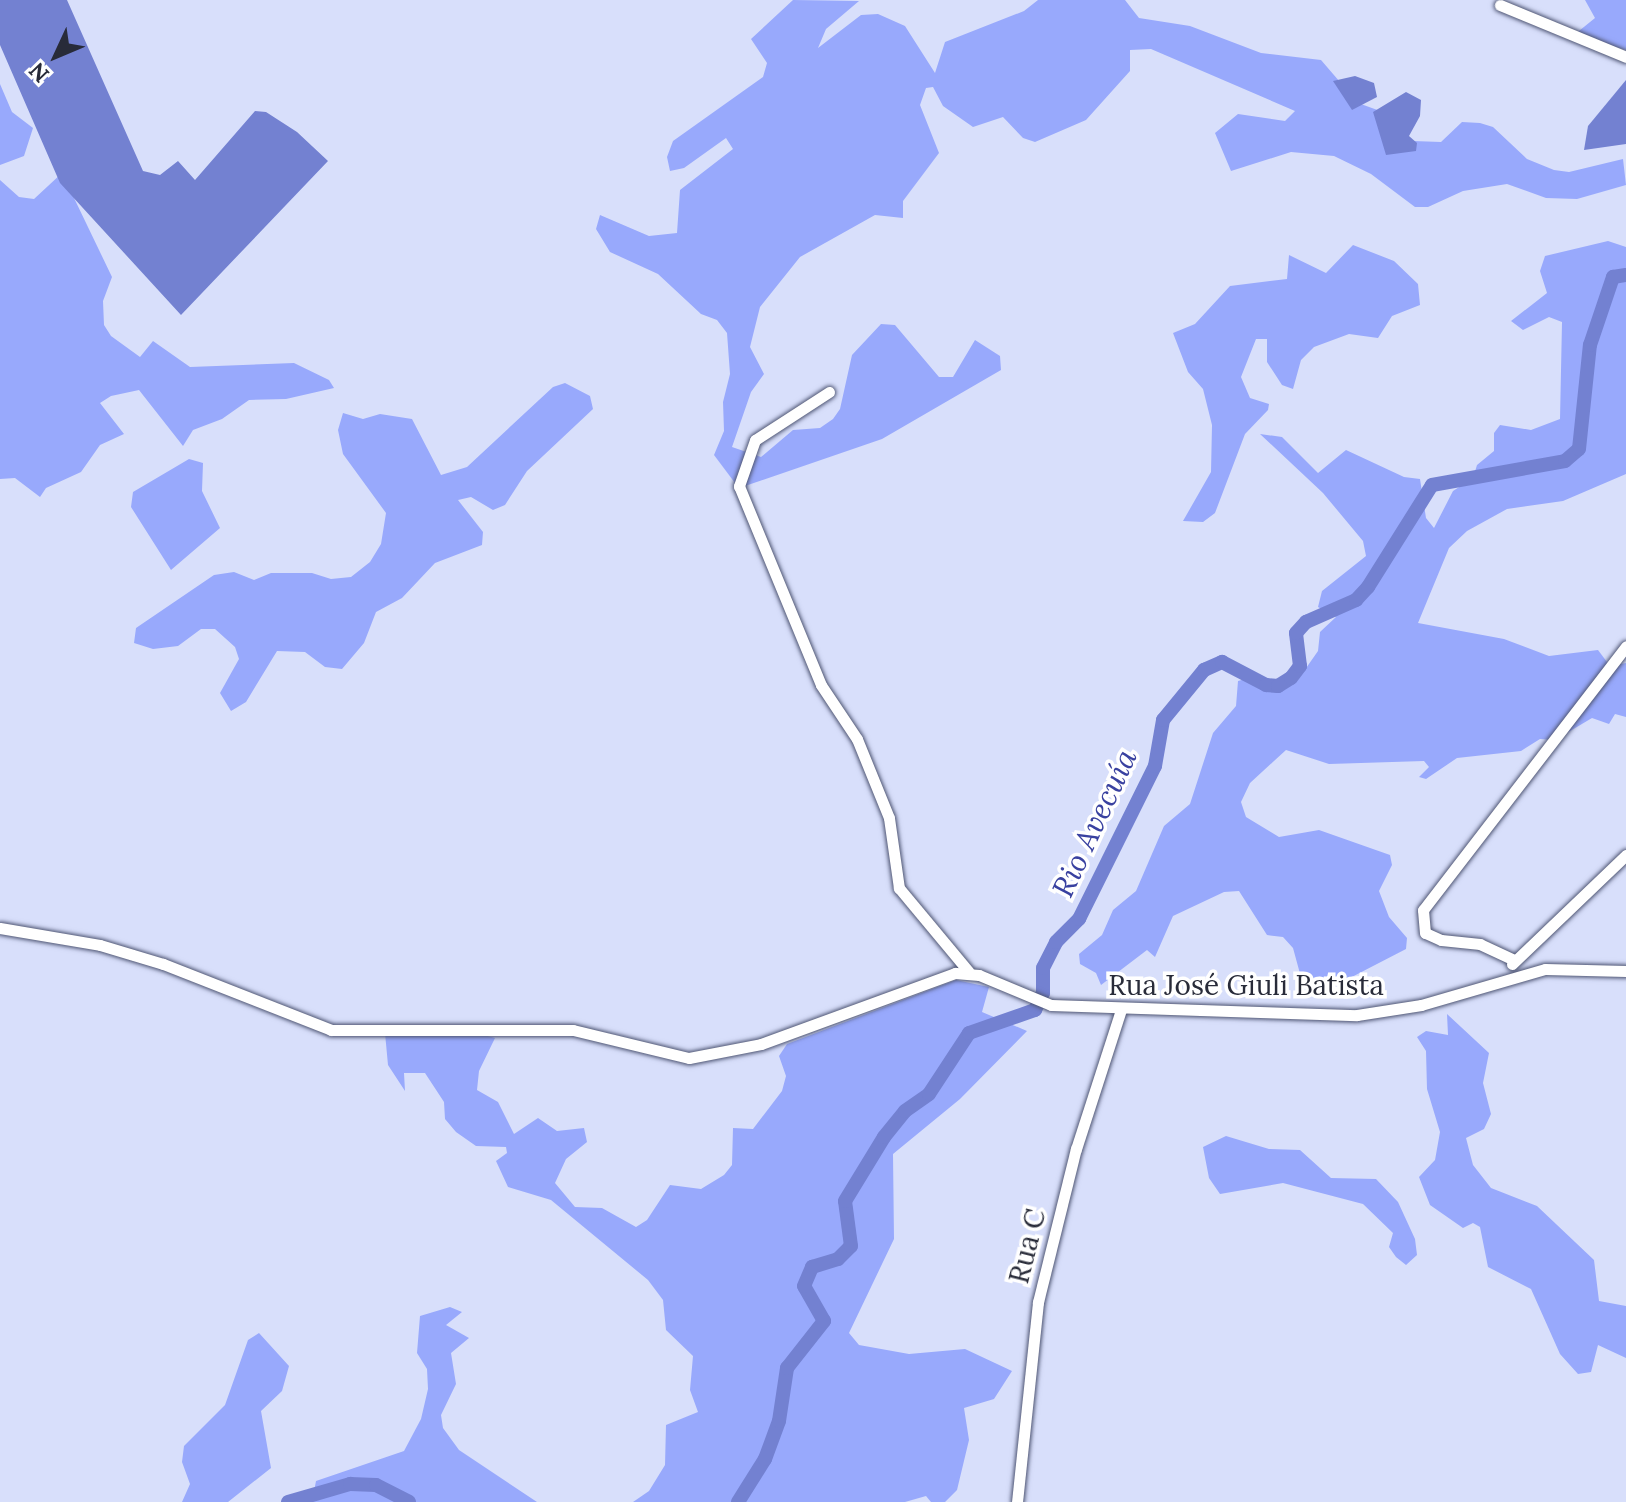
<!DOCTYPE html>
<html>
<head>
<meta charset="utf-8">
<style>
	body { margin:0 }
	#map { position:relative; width:1626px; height:1502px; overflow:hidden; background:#d8dffb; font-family:Lora,serif }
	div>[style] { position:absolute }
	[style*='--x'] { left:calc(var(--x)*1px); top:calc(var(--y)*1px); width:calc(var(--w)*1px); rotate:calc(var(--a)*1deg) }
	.forest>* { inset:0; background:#98a9fc }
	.water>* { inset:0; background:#7381d1 }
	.river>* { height:14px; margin:-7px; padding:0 7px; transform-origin:7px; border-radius:7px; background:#7381d1 }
	.roads { filter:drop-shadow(0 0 2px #4f5674) drop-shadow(0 0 2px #4f5674) }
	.minor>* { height:11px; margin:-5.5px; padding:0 5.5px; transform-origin:5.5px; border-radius:5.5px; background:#fff }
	span { translate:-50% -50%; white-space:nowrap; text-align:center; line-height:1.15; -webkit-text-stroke:7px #fff; paint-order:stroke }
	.street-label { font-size:28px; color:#282b39 }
	.water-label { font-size:30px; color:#3941a0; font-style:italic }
	.north { position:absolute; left:16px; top:16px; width:80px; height:80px; -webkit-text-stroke:6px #fff; paint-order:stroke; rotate:226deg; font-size:22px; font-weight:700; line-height:32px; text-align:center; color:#282b39 }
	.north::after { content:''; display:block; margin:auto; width:28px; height:36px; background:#282b39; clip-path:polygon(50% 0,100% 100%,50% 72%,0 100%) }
</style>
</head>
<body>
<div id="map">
	<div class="forest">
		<div style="clip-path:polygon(793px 0,859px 1px,826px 29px,818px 48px,861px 15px,878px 14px,905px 26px,935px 73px,945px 42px,1024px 11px,1038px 0,1125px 0,1139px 18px,1190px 26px,1261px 53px,1321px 60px,1358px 103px,1383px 112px,1413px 141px,1441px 142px,1462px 122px,1480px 123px,1493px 127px,1527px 159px,1554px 170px,1569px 172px,1623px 159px,1626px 185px,1577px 199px,1546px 198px,1507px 184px,1463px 191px,1428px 207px,1415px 207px,1371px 174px,1334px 156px,1291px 152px,1231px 171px,1215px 133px,1238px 114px,1285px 121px,1295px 111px,1151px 49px,1130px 50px,1130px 71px,1086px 120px,1035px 142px,1023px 138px,1003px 117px,973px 127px,943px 106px,933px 87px,926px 88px,920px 105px,939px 153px,903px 201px,903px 218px,875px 215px,800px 257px,760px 307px,750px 347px,764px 374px,751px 392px,732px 447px,761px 457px,793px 430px,820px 428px,833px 419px,840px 409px,852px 355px,881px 324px,895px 325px,939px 377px,953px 377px,975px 340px,1000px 356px,1001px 370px,882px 439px,745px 486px,735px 483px,714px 455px,724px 431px,723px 402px,730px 374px,727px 333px,717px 320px,701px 314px,658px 274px,610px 252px,596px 229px,600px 215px,649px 236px,677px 233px,680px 190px,733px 149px,726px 138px,684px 168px,670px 171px,667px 157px,673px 141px,763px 77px,767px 63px,751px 39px)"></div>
		<div style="clip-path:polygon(1585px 0,1626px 0,1626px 50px,1574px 35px,1595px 18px)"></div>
		<div style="clip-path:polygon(0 84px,12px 112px,33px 128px,24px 156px,0 165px)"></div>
		<div style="clip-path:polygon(62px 173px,112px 277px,103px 301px,104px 325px,111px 336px,140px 357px,153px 341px,190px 367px,294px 363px,329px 380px,334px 388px,286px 399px,249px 400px,222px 419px,193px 430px,183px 446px,139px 390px,111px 396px,100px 403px,124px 434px,100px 445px,81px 472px,46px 488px,40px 497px,15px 478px,0 479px,0 180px,19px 197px,34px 199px)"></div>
		<div style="clip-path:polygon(1608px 241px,1626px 247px,1626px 474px,1563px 501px,1507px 509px,1467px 531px,1449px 548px,1418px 623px,1504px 639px,1549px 656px,1598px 650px,1610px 666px,1626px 663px,1626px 717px,1615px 714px,1609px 724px,1592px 718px,1555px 740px,1540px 739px,1521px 751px,1457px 758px,1426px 779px,1419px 777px,1429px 767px,1424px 761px,1329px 764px,1286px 750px,1250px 783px,1241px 802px,1246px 817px,1279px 837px,1319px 830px,1390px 855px,1392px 865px,1379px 891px,1389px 917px,1407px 938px,1406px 949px,1346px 980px,1313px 985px,1302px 981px,1293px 948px,1283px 937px,1267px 935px,1239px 891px,1224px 892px,1173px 916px,1155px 957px,1147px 950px,1101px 985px,1096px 973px,1080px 964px,1079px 954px,1102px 935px,1113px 910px,1136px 891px,1164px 826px,1190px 804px,1213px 733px,1236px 706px,1238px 681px,1249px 678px,1277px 690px,1297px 681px,1318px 651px,1320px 632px,1336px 617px,1318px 607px,1322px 591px,1366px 556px,1363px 541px,1323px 493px,1260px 434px,1282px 437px,1318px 473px,1346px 450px,1404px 477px,1420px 479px,1426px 518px,1434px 528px,1453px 491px,1473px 478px,1477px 465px,1494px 451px,1494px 433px,1500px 425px,1531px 430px,1560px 419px,1562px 322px,1549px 317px,1523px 330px,1511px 321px,1547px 293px,1540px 271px,1545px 256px)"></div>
		<div style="clip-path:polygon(1353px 245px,1394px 261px,1418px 284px,1420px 305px,1392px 316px,1378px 338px,1349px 334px,1314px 347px,1301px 360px,1293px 389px,1282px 385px,1267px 362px,1267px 339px,1256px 339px,1241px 377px,1250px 398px,1269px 404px,1268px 410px,1245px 434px,1215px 513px,1203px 522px,1183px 521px,1211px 472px,1212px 425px,1203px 389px,1188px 372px,1173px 333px,1195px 324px,1230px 286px,1287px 279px,1289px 255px,1326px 273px)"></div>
		<div style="clip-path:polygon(565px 383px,590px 396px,593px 409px,527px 471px,505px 505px,493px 510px,471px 497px,458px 500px,483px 532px,482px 545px,435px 563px,402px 598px,376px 612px,364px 643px,342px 669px,325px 667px,305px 652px,277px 651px,246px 702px,231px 711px,220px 693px,239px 659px,235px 647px,215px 629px,201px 629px,178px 646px,153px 649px,134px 643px,136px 628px,214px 575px,234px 572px,254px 580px,271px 573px,312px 573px,331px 579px,351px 577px,370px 562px,381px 544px,386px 513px,343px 454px,338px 430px,343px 413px,363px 419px,380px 414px,412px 419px,441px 475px,467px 467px,553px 387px)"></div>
		<div style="clip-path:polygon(189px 459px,203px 463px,202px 491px,220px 528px,171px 570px,131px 507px,133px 492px)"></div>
		<div style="clip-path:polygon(956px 980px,989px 987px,982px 1012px,1027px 1031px,960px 1099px,893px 1154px,894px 1239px,849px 1333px,859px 1345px,909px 1354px,965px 1349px,1012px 1371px,994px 1399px,964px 1408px,969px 1440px,957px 1490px,945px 1502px,931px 1502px,926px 1496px,905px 1502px,633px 1502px,649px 1491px,665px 1465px,666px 1425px,698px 1412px,690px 1390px,693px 1356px,666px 1330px,663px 1300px,648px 1280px,551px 1200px,508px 1187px,496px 1161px,507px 1153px,506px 1147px,476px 1146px,456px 1132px,445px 1119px,444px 1102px,425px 1073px,404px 1073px,405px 1091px,388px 1065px,385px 1033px,473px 1032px,495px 1038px,479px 1071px,477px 1090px,498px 1102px,514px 1134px,538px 1118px,557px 1131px,584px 1128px,587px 1142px,566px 1159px,555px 1183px,575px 1207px,602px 1208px,636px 1227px,647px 1220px,670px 1185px,701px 1189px,724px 1175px,732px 1165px,733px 1128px,753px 1129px,782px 1091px,786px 1076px,779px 1056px,787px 1044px)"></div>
		<div style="clip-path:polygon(1447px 1014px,1489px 1053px,1483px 1083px,1491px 1114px,1484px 1129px,1466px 1138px,1473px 1165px,1491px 1188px,1537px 1206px,1594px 1260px,1599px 1301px,1626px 1306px,1626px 1358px,1598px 1345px,1591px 1372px,1578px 1374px,1560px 1354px,1531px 1289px,1488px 1267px,1480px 1227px,1473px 1223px,1463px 1228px,1430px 1205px,1419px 1177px,1435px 1160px,1440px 1132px,1427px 1089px,1426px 1051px,1417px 1037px,1426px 1031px,1448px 1035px)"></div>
		<div style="clip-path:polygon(1226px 1136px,1269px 1149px,1300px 1150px,1331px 1178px,1376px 1179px,1398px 1202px,1415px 1239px,1417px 1255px,1406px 1265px,1396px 1257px,1389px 1247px,1393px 1233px,1363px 1204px,1283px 1183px,1220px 1194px,1209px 1178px,1203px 1147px)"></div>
		<div style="clip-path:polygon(450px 1307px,462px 1312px,446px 1325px,469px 1338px,451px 1353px,456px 1384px,441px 1415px,443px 1428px,459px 1450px,537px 1502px,312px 1502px,316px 1481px,404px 1451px,421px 1419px,428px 1389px,427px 1369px,417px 1353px,420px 1316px)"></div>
		<div style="clip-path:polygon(259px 1333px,289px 1366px,282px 1391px,261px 1411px,271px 1468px,228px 1502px,182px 1502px,190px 1484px,182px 1462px,184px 1446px,225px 1405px,248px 1340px)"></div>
	</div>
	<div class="water">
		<div style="clip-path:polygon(0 0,67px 0,143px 171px,160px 175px,178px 161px,195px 180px,255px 111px,266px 112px,297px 132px,328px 161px,181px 315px,60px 183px,0 45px)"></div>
		<div style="clip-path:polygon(1355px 76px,1374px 83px,1377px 97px,1352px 110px,1333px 81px)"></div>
		<div style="clip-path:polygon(1626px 80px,1626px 144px,1584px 150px,1588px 126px)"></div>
		<div style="clip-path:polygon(1406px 92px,1421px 100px,1420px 116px,1409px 136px,1417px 143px,1416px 151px,1386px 155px,1373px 112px)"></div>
	</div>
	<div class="river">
		<div style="--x:288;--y:1502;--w:65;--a:-16.2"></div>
		<div style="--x:350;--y:1484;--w:26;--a:2"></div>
		<div style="--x:376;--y:1485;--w:37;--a:27"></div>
		<div style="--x:738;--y:1502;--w:51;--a:-57.9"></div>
		<div style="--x:765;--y:1459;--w:40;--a:-69.8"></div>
		<div style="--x:779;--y:1421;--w:54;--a:-81.4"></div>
		<div style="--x:787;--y:1368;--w:60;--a:-51.8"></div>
		<div style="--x:824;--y:1321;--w:40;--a:-119.7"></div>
		<div style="--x:804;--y:1286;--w:21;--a:-67"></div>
		<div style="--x:812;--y:1267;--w:27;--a:-17"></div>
		<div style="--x:838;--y:1259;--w:18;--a:-45"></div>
		<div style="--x:851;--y:1246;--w:45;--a:-97.6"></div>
		<div style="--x:845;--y:1201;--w:75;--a:-58.6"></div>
		<div style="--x:884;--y:1137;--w:33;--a:-51"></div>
		<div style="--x:905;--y:1111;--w:29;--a:-35"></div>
		<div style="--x:929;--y:1094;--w:73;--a:-56.7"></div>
		<div style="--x:969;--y:1033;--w:70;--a:-19.2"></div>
		<div style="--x:1035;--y:1010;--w:19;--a:-65"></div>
		<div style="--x:1043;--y:993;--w:25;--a:-90"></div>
		<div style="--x:1043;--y:968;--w:29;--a:-63"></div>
		<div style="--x:1056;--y:942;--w:33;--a:-45"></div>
		<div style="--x:1079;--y:919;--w:171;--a:-63.6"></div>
		<div style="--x:1155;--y:766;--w:47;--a:-80.1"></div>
		<div style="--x:1163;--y:720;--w:65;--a:-50.6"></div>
		<div style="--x:1204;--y:670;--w:20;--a:-24"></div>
		<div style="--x:1222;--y:662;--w:50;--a:27.6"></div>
		<div style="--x:1266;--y:685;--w:12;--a:5"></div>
		<div style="--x:1278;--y:686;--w:15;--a:-32"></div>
		<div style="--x:1291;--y:678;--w:15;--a:-53"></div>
		<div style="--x:1300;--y:666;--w:33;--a:-97"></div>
		<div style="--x:1296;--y:633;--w:15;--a:-48"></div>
		<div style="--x:1306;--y:622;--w:55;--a:-23.7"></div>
		<div style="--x:1356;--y:600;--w:18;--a:-47"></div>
		<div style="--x:1368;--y:587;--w:120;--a:-57.9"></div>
		<div style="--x:1432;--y:485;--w:135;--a:-10.2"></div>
		<div style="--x:1565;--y:461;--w:18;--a:-41"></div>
		<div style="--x:1579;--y:449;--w:105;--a:-84"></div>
		<div style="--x:1590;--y:345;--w:72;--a:-71.3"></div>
		<div style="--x:1613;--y:277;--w:13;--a:-9"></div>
	</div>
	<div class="roads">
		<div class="minor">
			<div style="--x:1500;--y:5;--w:136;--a:22.4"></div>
			<div style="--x:829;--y:392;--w:88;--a:147"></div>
			<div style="--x:755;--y:440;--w:49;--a:109.2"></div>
			<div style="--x:739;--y:486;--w:215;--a:67.6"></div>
			<div style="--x:821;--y:685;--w:65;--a:56.3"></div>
			<div style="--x:857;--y:739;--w:85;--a:67.9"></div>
			<div style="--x:889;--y:818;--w:71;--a:81.9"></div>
			<div style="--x:899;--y:888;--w:109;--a:50.2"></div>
			<div style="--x:0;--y:928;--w:101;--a:9.6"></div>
			<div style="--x:100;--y:945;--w:66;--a:16.8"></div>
			<div style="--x:163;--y:964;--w:180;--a:21.4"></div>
			<div style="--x:331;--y:1030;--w:242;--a:0"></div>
			<div style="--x:573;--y:1030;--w:119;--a:13.6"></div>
			<div style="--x:689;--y:1058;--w:73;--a:-11"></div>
			<div style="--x:761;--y:1044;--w:207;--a:-20.1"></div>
			<div style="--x:955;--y:973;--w:24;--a:5"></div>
			<div style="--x:979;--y:975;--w:78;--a:22.6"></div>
			<div style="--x:1051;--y:1005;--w:306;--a:1.9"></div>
			<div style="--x:1357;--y:1015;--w:65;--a:-8.9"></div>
			<div style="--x:1421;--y:1005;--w:129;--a:-16.2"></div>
			<div style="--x:1545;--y:969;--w:81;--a:1.4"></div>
			<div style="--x:1512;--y:959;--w:35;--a:-155"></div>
			<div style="--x:1480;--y:944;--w:39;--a:-174"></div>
			<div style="--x:1441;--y:940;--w:17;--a:-156"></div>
			<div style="--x:1425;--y:933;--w:23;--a:-95"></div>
			<div style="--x:1423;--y:910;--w:333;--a:-52.4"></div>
			<div style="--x:1512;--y:964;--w:158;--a:-43.7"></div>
			<div style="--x:1017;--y:1502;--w:201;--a:-84"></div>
			<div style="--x:1038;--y:1302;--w:158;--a:-76.1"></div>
			<div style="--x:1076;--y:1149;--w:146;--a:-72.1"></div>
		</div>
	</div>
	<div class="street-label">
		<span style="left:1246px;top:985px">Rua José Giuli Batista</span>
		<span style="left:1027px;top:1246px;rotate:-76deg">Rua C</span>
	</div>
	<div class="water-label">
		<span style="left:1094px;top:823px;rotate:-65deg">Rio Avecuía</span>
	</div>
	<div class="north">N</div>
</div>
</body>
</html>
